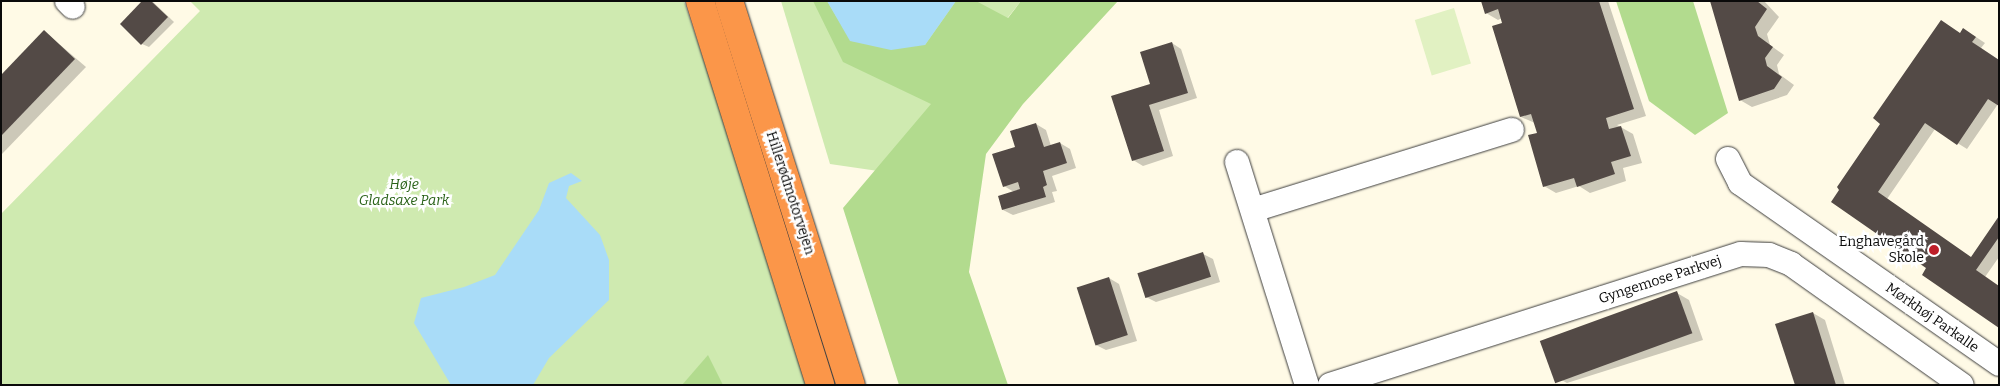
<!DOCTYPE html>
<html>
<head>
<meta charset="utf-8">
<style>
	body { margin:0 }
	#map { position:relative; width:2000px; height:386px; overflow:hidden; background:#fffae6; font-family:Bitter,serif }
	div>[style] { position:absolute }
	[style*='--x'] { left:calc(var(--x)*1px); top:calc(var(--y)*1px); width:calc(var(--w)*1px); rotate:calc(var(--a)*1deg) }
	.green>* { inset:0; background:#cfeab0 }
	.forest>* { inset:0; background:#b2db8e }
	.pitch>* { inset:0; background:#e1f1c2; transform-origin:0 0 }
	.water>* { inset:0; background:#a9dcf8 }
	.shadow>* { inset:0; background:#0003 }
	.building>* { inset:0; background:#534a46; transform-origin:0 0 }
	.roads { filter:drop-shadow(0 0 1px #3d3d3d) drop-shadow(0 0 1px #3d3d3d) }
	.minor>* { height:24px; margin:-12px; padding:0 12px; transform-origin:12px; border-radius:12px; background:#fff }
	.highway>* { height:28px; margin:-14px; padding:0 14px; transform-origin:14px; border-radius:14px; background:#fb9649 }
	.dots>* { width:14px; height:14px; translate:-50% -50%; box-sizing:border-box; border:2px solid #fff; border-radius:50% }
	span { translate:-50% -50%; white-space:nowrap; text-align:center; line-height:1.15; -webkit-text-stroke:5px #fff; paint-order:stroke }
	.park-label { font-size:14px; color:#2a6219; font-style:italic }
	.street-label { font-size:14px; color:#0a0a0a }
	.poi-label { font-size:14px; color:#0a0a0a }
	.right { translate:-100% -50%; text-align:right }
	.frame { position:absolute; inset:0; border:2px solid #0a0a0a; pointer-events:none }
</style>
</head>
<body>
<div id="map">
	<div class="green">
		<div style="clip-path:polygon(190px 1px,684px 1px,812px 385px,1px 385px,1px 214px,200px 11px)"></div>
		<div style="clip-path:polygon(781px 1px,1021px 1px,885px 172px,830px 164px)"></div>
	</div>
	<div class="forest">
		<div style="clip-path:polygon(813px 1px,827px 1px,851px 41px,925px 45px,956px 1px,976px 1px,1008px 18px,1021px 1px,1118px 1px,1023px 104px,986px 154px,969px 272px,1008px 385px,899px 385px,843px 208px,931px 104px,843px 62px)"></div>
		<div style="clip-path:polygon(1616px 1px,1693px 1px,1728px 113px,1695px 135px,1649px 101px)"></div>
		<div style="clip-path:polygon(708px 355px,723px 385px,682px 385px)"></div>
	</div>
	<div class="pitch">
		<div style="left:1454px;top:8px;width:58px;height:41px;rotate:73deg"></div>
	</div>
	<div class="water">
		<div style="clip-path:polygon(827px 1px,956px 1px,925px 45px,891px 50px,850px 41px)"></div>
		<div style="clip-path:polygon(571px 173px,582px 181px,569px 186px,566px 198px,600px 235px,609px 260px,609px 300px,549px 358px,533px 385px,451px 385px,414px 323px,421px 298px,464px 287px,495px 275px,539px 210px,549px 183px)"></div>
	</div>
	<div class="shadow">
		<div style="clip-path:polygon(144px 1px,153px 2px,174px 22px,149px 47px,142px 44px)"></div>
		<div style="clip-path:polygon(1482px 1px,1608px 1px,1646px 116px,1617px 125px,1633px 134px,1642px 163px,1623px 168px,1626px 181px,1590px 193px,1579px 186px,1556px 193px,1544px 186px,1538px 134px,1535px 123px,1521px 117px,1502px 18px,1498px 20px,1486px 13px)"></div>
		<div style="clip-path:polygon(1711px 1px,1764px 1px,1779px 17px,1767px 34px,1770px 45px,1784px 55px,1777px 65px,1779px 74px,1794px 85px,1787px 95px,1752px 107px,1740px 100px)"></div>
		<div style="clip-path:polygon(44px 31px,86px 67px,1px 155px,1px 77px)"></div>
		<div style="clip-path:polygon(1960px 34px,1973px 35px,1985px 43px,1981px 48px,1999px 60px,1998px 104px,1967px 149px,1935px 129px,1887px 199px,1971px 258px,1999px 218px,1999px 257px,1985px 277px,1928px 268px,1832px 202px)"></div>
		<div style="clip-path:polygon(1172px 43px,1181px 49px,1197px 98px,1159px 110px,1173px 156px,1143px 166px,1133px 160px,1151px 84px)"></div>
		<div style="clip-path:polygon(1036px 124px,1046px 130px,1051px 146px,1060px 143px,1070px 149px,1076px 168px,1052px 176px,1057px 191px,1052px 192px,1055px 202px,1013px 215px,1003px 210px,1014px 192px,1004px 186px,1017px 148px)"></div>
		<div style="clip-path:polygon(1203px 254px,1213px 259px,1220px 282px,1156px 302px,1146px 297px)"></div>
		<div style="clip-path:polygon(1109px 278px,1119px 284px,1137px 341px,1106px 350px,1096px 345px,1078px 288px)"></div>
		<div style="clip-path:polygon(1677px 293px,1689px 300px,1703px 340px,1567px 383px,1554px 376px)"></div>
		<div style="clip-path:polygon(1813px 313px,1825px 320px,1845px 385px,1796px 385px)"></div>
	</div>
	<div class="building">
		<div style="clip-path:polygon(142px 1px,151px 1px,168px 17px,141px 45px,120px 24px)"></div>
		<div style="clip-path:polygon(1481px 1px,1599px 1px,1634px 109px,1606px 118px,1609px 129px,1621px 126px,1631px 156px,1611px 162px,1615px 174px,1577px 187px,1574px 178px,1543px 187px,1528px 135px,1537px 133px,1531px 114px,1520px 117px,1492px 26px,1502px 23px,1498px 9px,1485px 14px)"></div>
		<div style="clip-path:polygon(1710px 1px,1757px 1px,1767px 9px,1755px 27px,1758px 36px,1773px 47px,1765px 58px,1767px 66px,1782px 77px,1774px 89px,1739px 101px)"></div>
		<div style="clip-path:polygon(1941px 20px,1960px 33px,1963px 28px,1976px 37px,1972px 42px,1999px 60px,1999px 106px,1988px 99px,1957px 145px,1925px 123px,1878px 192px,1971px 257px,1999px 216px,1999px 237px,1976px 270px,1999px 286px,1999px 328px,1922px 275px,1926px 268px,1831px 202px,1839px 190px,1837px 187px,1880px 124px,1873px 118px)"></div>
		<div style="clip-path:polygon(44px 30px,75px 59px,1px 136px,1px 75px)"></div>
		<div style="clip-path:polygon(1172px 42px,1188px 93px,1149px 105px,1164px 151px,1132px 161px,1111px 96px,1150px 84px,1140px 52px)"></div>
		<div style="clip-path:polygon(1036px 123px,1044px 147px,1060px 142px,1067px 163px,1043px 171px,1047px 185px,1043px 187px,1046px 197px,1002px 210px,998px 196px,1020px 189px,1018px 182px,1003px 187px,992px 154px,1015px 147px,1010px 131px)"></div>
		<div style="left:1203px;top:252px;width:26px;height:69px;rotate:72deg"></div>
		<div style="left:1109px;top:277px;width:61px;height:34px;rotate:72deg"></div>
		<div style="left:1677px;top:291px;width:45px;height:146px;rotate:70deg"></div>
		<div style="clip-path:polygon(1813px 312px,1836px 385px,1795px 385px,1775px 324px)"></div>
	</div>
	<div class="roads">
		<div class="minor">
			<div style="--x:67;--y:1;--w:8;--a:45"></div>
			<div style="--x:1728;--y:159;--w:27;--a:63"></div>
			<div style="--x:1740;--y:183;--w:316;--a:34.9"></div>
			<div style="--x:1237;--y:162;--w:234;--a:72.6"></div>
			<div style="--x:1253;--y:210;--w:271;--a:-17.2"></div>
			<div style="--x:1330;--y:385;--w:431;--a:-17.7"></div>
			<div style="--x:1741;--y:254;--w:28;--a:2"></div>
			<div style="--x:1769;--y:255;--w:24;--a:22"></div>
			<div style="--x:1791;--y:264;--w:209;--a:35.3"></div>
		</div>
		<div class="highway">
			<div style="--x:700;--y:1;--w:402;--a:72.6"></div>
			<div style="--x:729;--y:1;--w:403;--a:72.4"></div>
		</div>
	</div>
	<div class="dots">
		<div style="left:1934px;top:250px;background:#be1e29"></div>
	</div>
	<div class="park-label">
		<span style="left:404px;top:193px">Høje<br>Gladsaxe Park</span>
	</div>
	<div class="street-label">
		<span style="left:790px;top:193px;rotate:72deg">Hillerødmotorvejen</span>
		<span style="left:1660px;top:280px;rotate:-18deg">Gyngemose Parkvej</span>
		<span style="left:1932px;top:318px;rotate:35deg">Mørkhøj Parkalle</span>
	</div>
	<div class="poi-label">
		<span class="right" style="left:1924px;top:250px">Enghavegård<br>Skole</span>
	</div>
	<div class="frame"></div>
</div>
</body>
</html>
